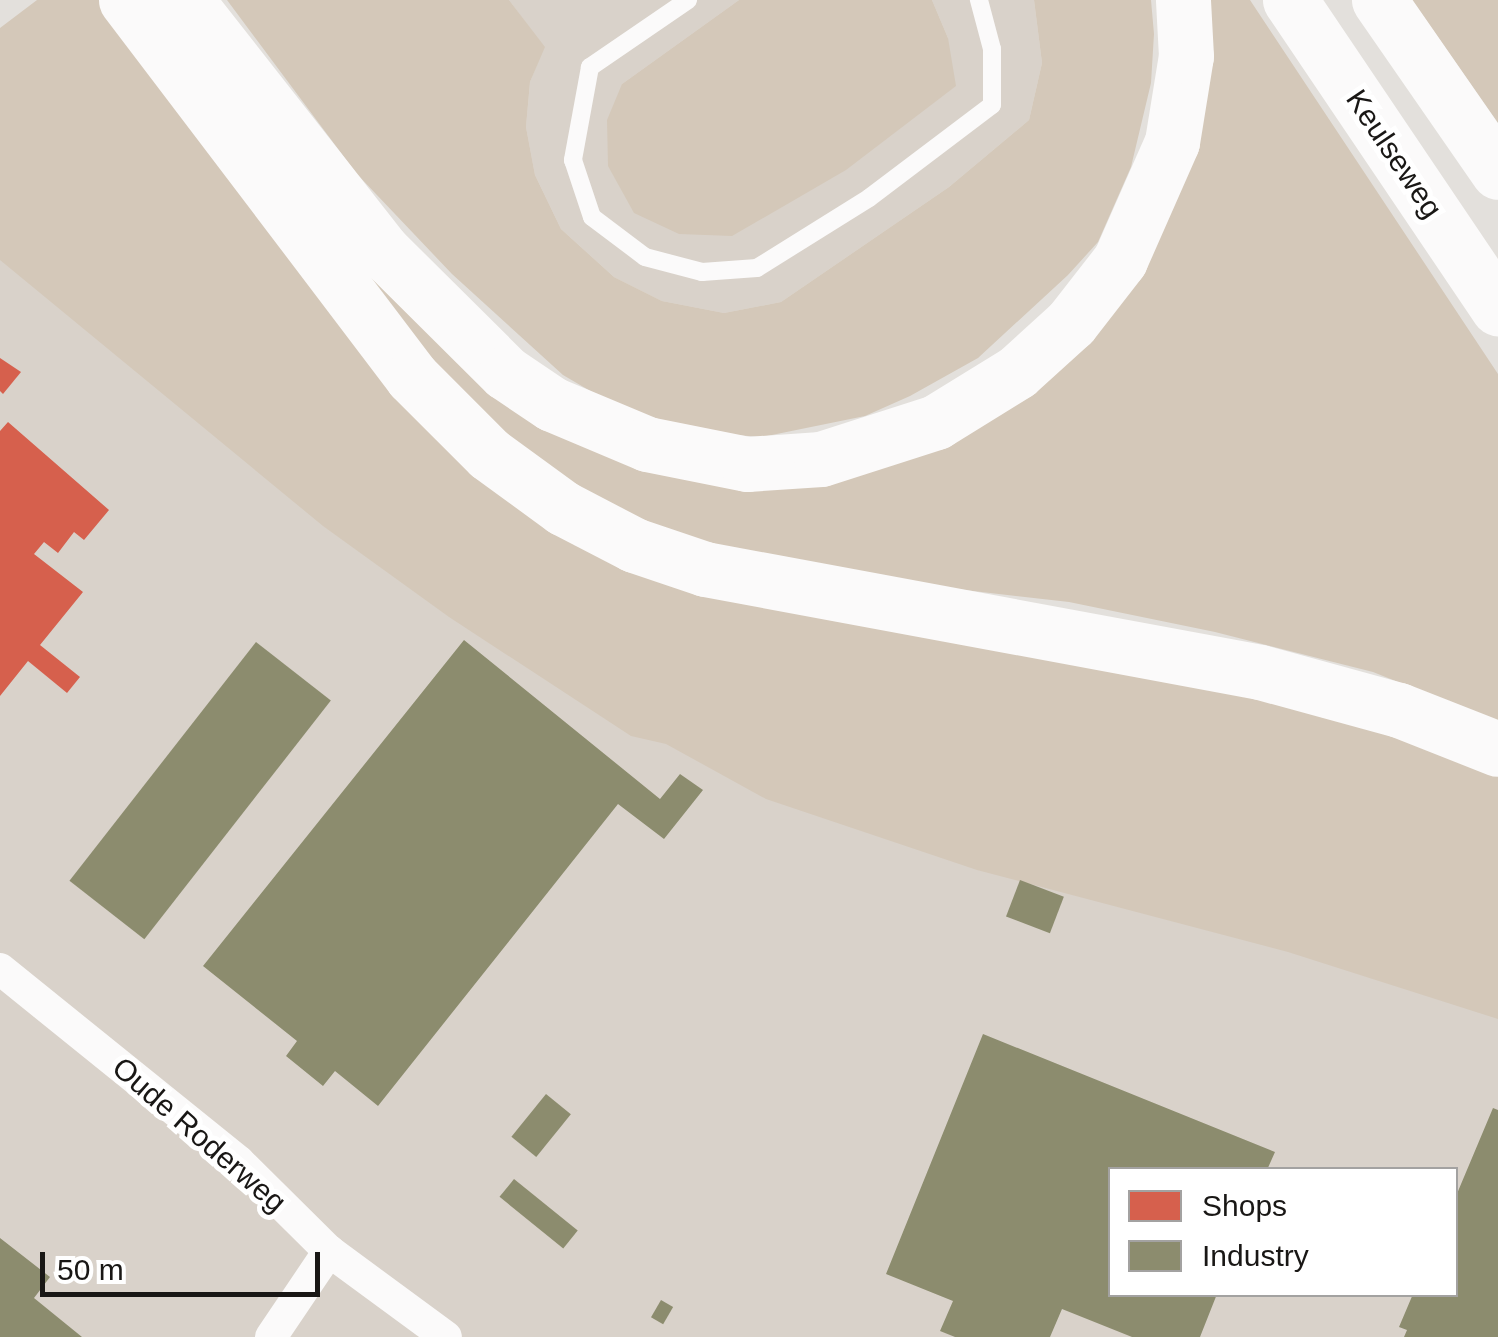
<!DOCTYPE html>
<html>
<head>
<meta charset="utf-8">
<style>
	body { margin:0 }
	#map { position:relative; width:1498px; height:1337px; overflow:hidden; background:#e3e0dc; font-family:Arial,sans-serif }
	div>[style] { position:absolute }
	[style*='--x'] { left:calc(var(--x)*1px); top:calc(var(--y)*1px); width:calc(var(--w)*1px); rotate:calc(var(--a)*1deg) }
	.built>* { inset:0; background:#d9d2ca }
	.green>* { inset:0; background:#d4c8b9 }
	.shops>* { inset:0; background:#d6604d }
	.industry>* { inset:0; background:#8c8c6e; transform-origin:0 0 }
	.service>* { height:18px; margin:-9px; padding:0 9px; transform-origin:9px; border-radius:9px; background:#fbfafa }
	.minor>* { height:32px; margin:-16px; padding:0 16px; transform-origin:16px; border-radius:16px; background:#fbfafa }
	.trunk>* { height:55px; margin:-27.5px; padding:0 27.5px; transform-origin:27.5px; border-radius:27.5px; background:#fbfafa }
	span { translate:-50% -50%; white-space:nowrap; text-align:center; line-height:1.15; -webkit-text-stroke:10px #fff; paint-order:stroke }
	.street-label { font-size:30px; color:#191715 }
	.legend { position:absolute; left:1108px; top:1167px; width:350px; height:130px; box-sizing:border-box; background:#fff; border:2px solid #a3a2a1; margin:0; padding:12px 18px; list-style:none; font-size:30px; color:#191715 }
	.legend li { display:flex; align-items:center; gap:20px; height:50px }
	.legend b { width:50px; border:2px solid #a3a2a1 }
	.scale { position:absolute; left:40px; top:1252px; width:280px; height:45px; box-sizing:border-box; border:5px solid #191715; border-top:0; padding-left:12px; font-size:30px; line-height:35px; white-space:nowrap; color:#191715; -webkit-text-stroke:8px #fff; paint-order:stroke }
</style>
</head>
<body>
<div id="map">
	<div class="built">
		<div style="clip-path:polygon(509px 0,739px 0,622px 84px,948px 38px,932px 0,1034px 0,1042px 63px,1029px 120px,949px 187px,781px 302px,724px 313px,662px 301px,614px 277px,561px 229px,535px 175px,526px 127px,530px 82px,544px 47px)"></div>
		<div style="clip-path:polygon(evenodd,0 76px,1498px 910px,1498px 1337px,0 1337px,0 76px,1110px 1170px,1456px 1170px,1456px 1294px,1110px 1294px,1110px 1170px)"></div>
	</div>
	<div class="green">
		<div style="clip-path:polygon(37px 0,108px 0,526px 505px,1403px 738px,1498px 775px,1498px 1019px,1288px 952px,977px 870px,766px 799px,666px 744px,631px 736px,449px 617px,323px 526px,0 260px,0 28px)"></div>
		<div style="clip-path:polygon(171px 0,402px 300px,704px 482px,1062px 356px,1199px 0,1250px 0,1498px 374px,1498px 722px,1373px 672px,1215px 632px,1069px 602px,956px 589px,684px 540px,547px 474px,449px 388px)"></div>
		<div style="clip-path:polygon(227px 0,509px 0,545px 47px,530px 82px,526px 127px,535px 175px,561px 229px,614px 277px,662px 301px,724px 313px,781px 302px,949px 187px,1029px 120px,1042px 63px,1034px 0,1151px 0,1154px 34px,1151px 83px,1131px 167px,1098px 242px,1068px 275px,978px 358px,910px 396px,865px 416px,762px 437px,708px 433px,621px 409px,563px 375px,452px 274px,356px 173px)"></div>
		<div style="clip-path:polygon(739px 0,932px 0,948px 38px,956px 86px,846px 170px,732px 236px,679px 234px,634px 213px,608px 166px,607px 120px,622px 84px)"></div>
		<div style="clip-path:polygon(1412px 0,1498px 0,1498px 123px)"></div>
	</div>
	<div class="shops">
		<div style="clip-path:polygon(0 358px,21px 372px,3px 394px,0 391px)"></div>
		<div style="clip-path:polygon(8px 422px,109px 510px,84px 540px,74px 532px,58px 553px,44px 542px,34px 554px,83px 592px,40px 645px,80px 677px,67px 693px,28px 661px,0 696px,0 431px)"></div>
	</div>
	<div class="industry">
		<div style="clip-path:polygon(464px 640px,660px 799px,680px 774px,703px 790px,664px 839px,618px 804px,378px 1106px,335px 1071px,323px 1086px,286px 1056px,297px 1041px,203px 966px)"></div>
		<div style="left:256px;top:642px;width:95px;height:303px;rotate:38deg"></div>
		<div style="left:1020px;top:880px;width:47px;height:39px;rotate:21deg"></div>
		<div style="clip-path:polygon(983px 1034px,1275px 1152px,1267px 1170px,1110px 1170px,1110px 1294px,1217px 1294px,1200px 1337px,1132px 1337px,1062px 1309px,1050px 1337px,955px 1337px,940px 1331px,953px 1301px,886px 1274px)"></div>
		<div style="left:546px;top:1094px;width:32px;height:55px;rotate:39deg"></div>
		<div style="clip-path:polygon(1493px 1108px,1498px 1110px,1498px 1337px,1404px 1337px,1407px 1330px,1399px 1327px,1413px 1294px,1456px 1294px,1456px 1196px)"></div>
		<div style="left:514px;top:1179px;width:82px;height:23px;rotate:39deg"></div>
		<div style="clip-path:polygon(0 1238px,50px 1277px,34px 1298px,82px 1337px,0 1337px)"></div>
		<div style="left:661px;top:1300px;width:14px;height:20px;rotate:30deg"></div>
	</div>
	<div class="service">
		<div style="--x:688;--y:0;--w:119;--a:145.6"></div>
		<div style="--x:590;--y:67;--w:95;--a:100.4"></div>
		<div style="--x:573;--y:160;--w:60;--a:71.6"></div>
		<div style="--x:592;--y:217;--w:66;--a:37"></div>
		<div style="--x:645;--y:257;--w:59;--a:14.7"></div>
		<div style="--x:702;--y:272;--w:55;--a:-4.2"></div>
		<div style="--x:757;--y:268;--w:132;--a:-32"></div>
		<div style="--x:869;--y:198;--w:154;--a:-37.1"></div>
		<div style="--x:992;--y:105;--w:56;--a:-90"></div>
		<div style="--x:992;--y:49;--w:51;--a:-104.9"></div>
	</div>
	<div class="minor">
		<div style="--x:0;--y:969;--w:307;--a:38.9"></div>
		<div style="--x:239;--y:1162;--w:127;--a:44.7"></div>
		<div style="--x:329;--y:1251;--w:145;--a:36.3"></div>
		<div style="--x:271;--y:1337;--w:104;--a:-56"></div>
	</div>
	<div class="trunk">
		<div style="--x:126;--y:0;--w:473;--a:52.8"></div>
		<div style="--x:412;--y:377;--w:109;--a:45"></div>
		<div style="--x:489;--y:454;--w:92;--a:36.1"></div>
		<div style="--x:563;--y:508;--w:80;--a:27.5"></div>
		<div style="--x:634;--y:545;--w:75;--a:18.7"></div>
		<div style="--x:705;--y:569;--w:564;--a:10.51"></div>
		<div style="--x:1260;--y:672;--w:144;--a:15.3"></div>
		<div style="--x:1399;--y:710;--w:106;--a:21.5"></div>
		<div style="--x:186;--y:0;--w:319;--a:51.9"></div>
		<div style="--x:383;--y:251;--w:173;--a:44.8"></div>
		<div style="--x:506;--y:373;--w:55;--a:34"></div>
		<div style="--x:552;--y:404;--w:103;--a:22.8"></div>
		<div style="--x:647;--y:444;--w:102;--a:11.3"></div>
		<div style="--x:747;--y:464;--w:74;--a:-3.9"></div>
		<div style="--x:821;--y:459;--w:121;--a:-17.8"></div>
		<div style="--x:936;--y:422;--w:95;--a:-31.7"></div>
		<div style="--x:1017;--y:372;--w:73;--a:-42.2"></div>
		<div style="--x:1071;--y:323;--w:80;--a:-52.1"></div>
		<div style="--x:1120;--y:260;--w:129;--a:-66.2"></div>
		<div style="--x:1172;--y:142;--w:87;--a:-80.8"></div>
		<div style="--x:1186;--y:56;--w:56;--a:-93.1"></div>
		<div style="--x:1290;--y:0;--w:372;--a:56"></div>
		<div style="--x:1379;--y:0;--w:209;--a:55.3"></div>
	</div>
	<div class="street-label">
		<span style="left:1394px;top:154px;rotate:56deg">Keulseweg</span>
		<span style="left:199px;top:1135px;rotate:41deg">Oude Roderweg</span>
	</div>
	<ul class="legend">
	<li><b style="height:28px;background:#d6604d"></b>Shops</li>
	<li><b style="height:28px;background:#8c8c6e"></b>Industry</li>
	</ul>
	<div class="scale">50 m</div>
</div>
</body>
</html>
